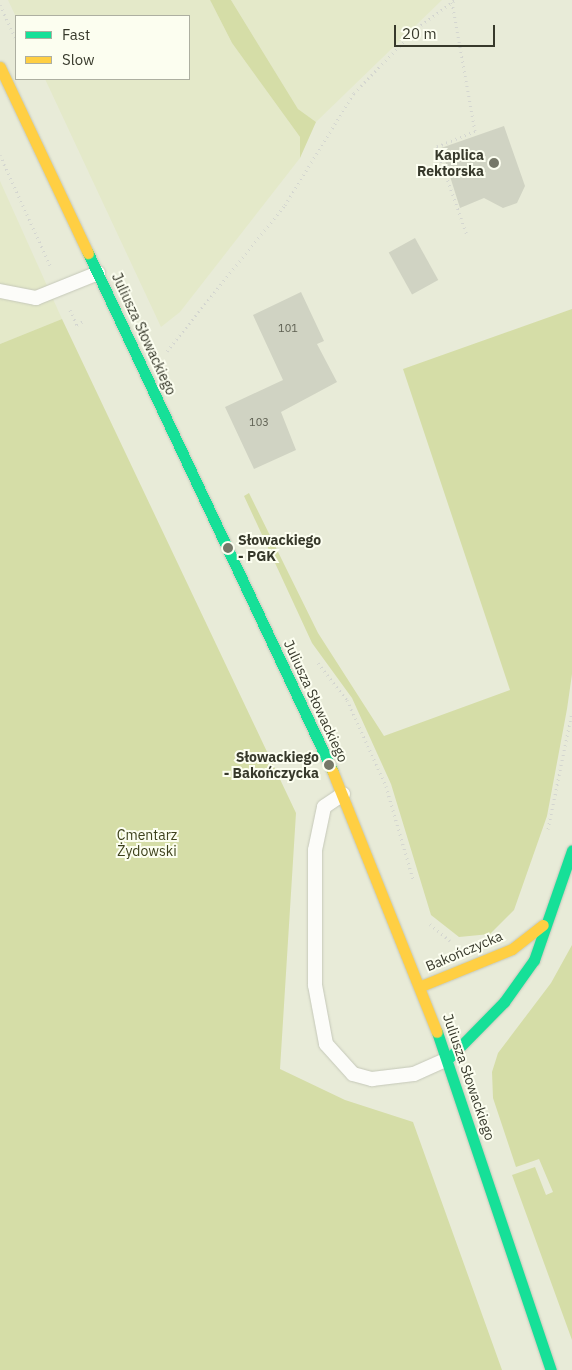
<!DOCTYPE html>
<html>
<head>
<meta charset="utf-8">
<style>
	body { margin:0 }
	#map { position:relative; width:572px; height:1370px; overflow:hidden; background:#e8ebd8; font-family:"IBM Plex Sans",sans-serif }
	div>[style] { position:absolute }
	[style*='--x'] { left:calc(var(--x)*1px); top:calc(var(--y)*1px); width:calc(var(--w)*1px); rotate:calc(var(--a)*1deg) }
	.built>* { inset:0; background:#e4e9c9 }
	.green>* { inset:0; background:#d5dda7 }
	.building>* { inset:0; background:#d0d3c3; transform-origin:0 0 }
	.path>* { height:3px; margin-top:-1.5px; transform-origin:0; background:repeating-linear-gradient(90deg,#d4d6d0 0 1px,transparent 0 5px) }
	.roads { filter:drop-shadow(0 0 1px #c5c8b9) drop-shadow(0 0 1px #c5c8b9) }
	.lane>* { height:14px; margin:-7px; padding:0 7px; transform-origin:7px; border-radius:7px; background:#fcfcf9 }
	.fast>* { height:11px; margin:-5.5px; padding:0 5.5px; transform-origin:5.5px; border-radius:5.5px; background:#16e098 }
	.slow>* { height:11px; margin:-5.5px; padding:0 5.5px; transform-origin:5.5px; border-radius:5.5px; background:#ffcf43 }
	.dots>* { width:14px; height:14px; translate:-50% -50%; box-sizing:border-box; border:2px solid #fcfef0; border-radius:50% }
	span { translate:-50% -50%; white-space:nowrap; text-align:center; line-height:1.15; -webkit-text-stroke:4px #fcfef0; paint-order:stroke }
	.number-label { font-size:11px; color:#5e6052 }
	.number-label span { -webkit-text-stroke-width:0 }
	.poi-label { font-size:14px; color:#37392b; font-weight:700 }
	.right { translate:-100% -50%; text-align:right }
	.left { translate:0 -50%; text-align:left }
	.street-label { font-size:14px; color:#37392b }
	.park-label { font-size:14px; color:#3d411c }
	.legend { position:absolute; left:15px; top:15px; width:175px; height:65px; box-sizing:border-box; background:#fcfef0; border:1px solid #adafa1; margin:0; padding:6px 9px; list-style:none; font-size:15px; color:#37392b }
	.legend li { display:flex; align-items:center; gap:10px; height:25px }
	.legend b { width:25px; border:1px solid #adafa1 }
	.scale { position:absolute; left:394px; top:25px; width:101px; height:22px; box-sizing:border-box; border:2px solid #37392b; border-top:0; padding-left:6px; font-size:15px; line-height:18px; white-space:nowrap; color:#37392b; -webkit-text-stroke:4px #fcfef0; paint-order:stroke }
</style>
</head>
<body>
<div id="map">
	<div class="built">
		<div style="clip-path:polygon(8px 0,210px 0,232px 43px,300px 137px,300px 158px,180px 312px,161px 327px,45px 79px,189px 79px,189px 16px,16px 17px)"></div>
		<div style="clip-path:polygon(231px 0,442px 0,316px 122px,298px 109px)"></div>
		<div style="clip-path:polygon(0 181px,62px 319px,0 344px)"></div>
	</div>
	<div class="green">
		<div style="clip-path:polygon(210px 0,231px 0,298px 109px,316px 122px,300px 158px,300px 137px,232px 43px)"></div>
		<div style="clip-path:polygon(572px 309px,572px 674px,567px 709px,547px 816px,514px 910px,490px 934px,459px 937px,431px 915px,391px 784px,352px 698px,312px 643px,244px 496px,249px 493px,318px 633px,384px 736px,510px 690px,403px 369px)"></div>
		<div style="clip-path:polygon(62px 319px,296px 813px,280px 1069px,345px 1100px,413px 1122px,502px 1370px,0 1370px,0 344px)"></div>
		<div style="clip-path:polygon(572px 945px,572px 1340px,512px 1175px,535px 1167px,546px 1195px,553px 1192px,539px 1159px,516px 1167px,493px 1098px,492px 1072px,498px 1053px,551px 983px)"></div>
	</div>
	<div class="building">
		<div style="clip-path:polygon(504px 126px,525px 186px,517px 203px,503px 208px,484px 198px,460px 208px,441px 148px)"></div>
		<div style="left:415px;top:238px;width:48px;height:30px;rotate:61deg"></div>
		<div style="clip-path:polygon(301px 292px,324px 341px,317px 344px,337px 382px,281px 412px,296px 450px,254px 469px,225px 407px,283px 380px,253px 315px)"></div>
	</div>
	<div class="path">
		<div style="--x:452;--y:2;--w:131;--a:79.9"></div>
		<div style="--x:475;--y:131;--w:42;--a:157.7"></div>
		<div style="--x:436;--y:147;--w:93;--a:70.6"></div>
		<div style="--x:0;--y:5;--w:38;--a:65"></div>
		<div style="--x:0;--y:155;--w:121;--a:65.6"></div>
		<div style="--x:70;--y:310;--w:17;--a:65"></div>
		<div style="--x:77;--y:325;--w:9;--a:-32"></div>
		<div style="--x:167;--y:351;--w:188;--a:-51.1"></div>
		<div style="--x:285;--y:205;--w:132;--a:-58.4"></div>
		<div style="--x:354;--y:93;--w:91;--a:-45.9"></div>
		<div style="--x:417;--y:28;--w:47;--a:-36.4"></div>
		<div style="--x:318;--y:663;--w:47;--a:51.9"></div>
		<div style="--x:347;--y:700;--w:94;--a:65.6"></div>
		<div style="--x:386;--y:786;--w:97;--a:73.8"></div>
		<div style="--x:548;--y:829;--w:119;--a:-78.4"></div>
		<div style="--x:430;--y:924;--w:26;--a:40"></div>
	</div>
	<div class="roads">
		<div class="lane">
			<div style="--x:0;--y:291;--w:37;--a:11"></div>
			<div style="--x:36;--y:298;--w:67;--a:-22"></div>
			<div style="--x:343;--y:794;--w:23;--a:146"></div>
			<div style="--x:324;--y:807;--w:44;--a:101.8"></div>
			<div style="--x:315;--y:850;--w:135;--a:90"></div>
			<div style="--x:315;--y:985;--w:60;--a:79.4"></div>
			<div style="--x:326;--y:1044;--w:40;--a:48"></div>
			<div style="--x:353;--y:1074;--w:20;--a:15"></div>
			<div style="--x:372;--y:1079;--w:42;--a:-6.8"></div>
			<div style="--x:414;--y:1074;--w:37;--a:-24"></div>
		</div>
		<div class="fast">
			<div style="--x:88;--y:253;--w:572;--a:64.73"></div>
			<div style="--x:437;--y:1032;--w:357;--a:71.4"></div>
			<div style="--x:448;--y:1059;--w:80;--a:-45.5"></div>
			<div style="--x:504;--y:1002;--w:52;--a:-54.5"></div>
			<div style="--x:534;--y:960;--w:116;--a:-70.9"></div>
		</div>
		<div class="slow">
			<div style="--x:0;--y:67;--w:206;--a:64.7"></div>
			<div style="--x:332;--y:770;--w:282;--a:68.2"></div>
			<div style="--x:421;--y:986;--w:98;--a:-22.1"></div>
			<div style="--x:512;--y:949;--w:39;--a:-38"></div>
		</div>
	</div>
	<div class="dots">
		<div style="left:494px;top:163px;background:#757768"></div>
		<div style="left:228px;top:548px;background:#757768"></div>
		<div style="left:329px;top:765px;background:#757768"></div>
	</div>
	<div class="number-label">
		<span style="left:288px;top:328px">101</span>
		<span style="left:259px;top:422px">103</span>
	</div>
	<div class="poi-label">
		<span class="right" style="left:484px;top:163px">Kaplica<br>Rektorska</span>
		<span class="left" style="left:238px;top:548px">Słowackiego<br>- PGK</span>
		<span class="right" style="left:319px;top:765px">Słowackiego<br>- Bakończycka</span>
	</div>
	<div class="street-label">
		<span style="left:144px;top:334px;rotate:65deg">Juliusza Słowackiego</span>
		<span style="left:316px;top:701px;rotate:65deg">Juliusza Słowackiego</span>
		<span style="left:464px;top:951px;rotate:-23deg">Bakończycka</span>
		<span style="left:469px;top:1077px;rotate:71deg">Juliusza Słowackiego</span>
	</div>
	<div class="park-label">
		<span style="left:147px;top:843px">Cmentarz<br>Żydowski</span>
	</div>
	<ul class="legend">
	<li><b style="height:6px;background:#16e098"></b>Fast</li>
	<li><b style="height:6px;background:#ffcf43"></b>Slow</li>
	</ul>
	<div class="scale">20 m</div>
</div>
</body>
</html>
